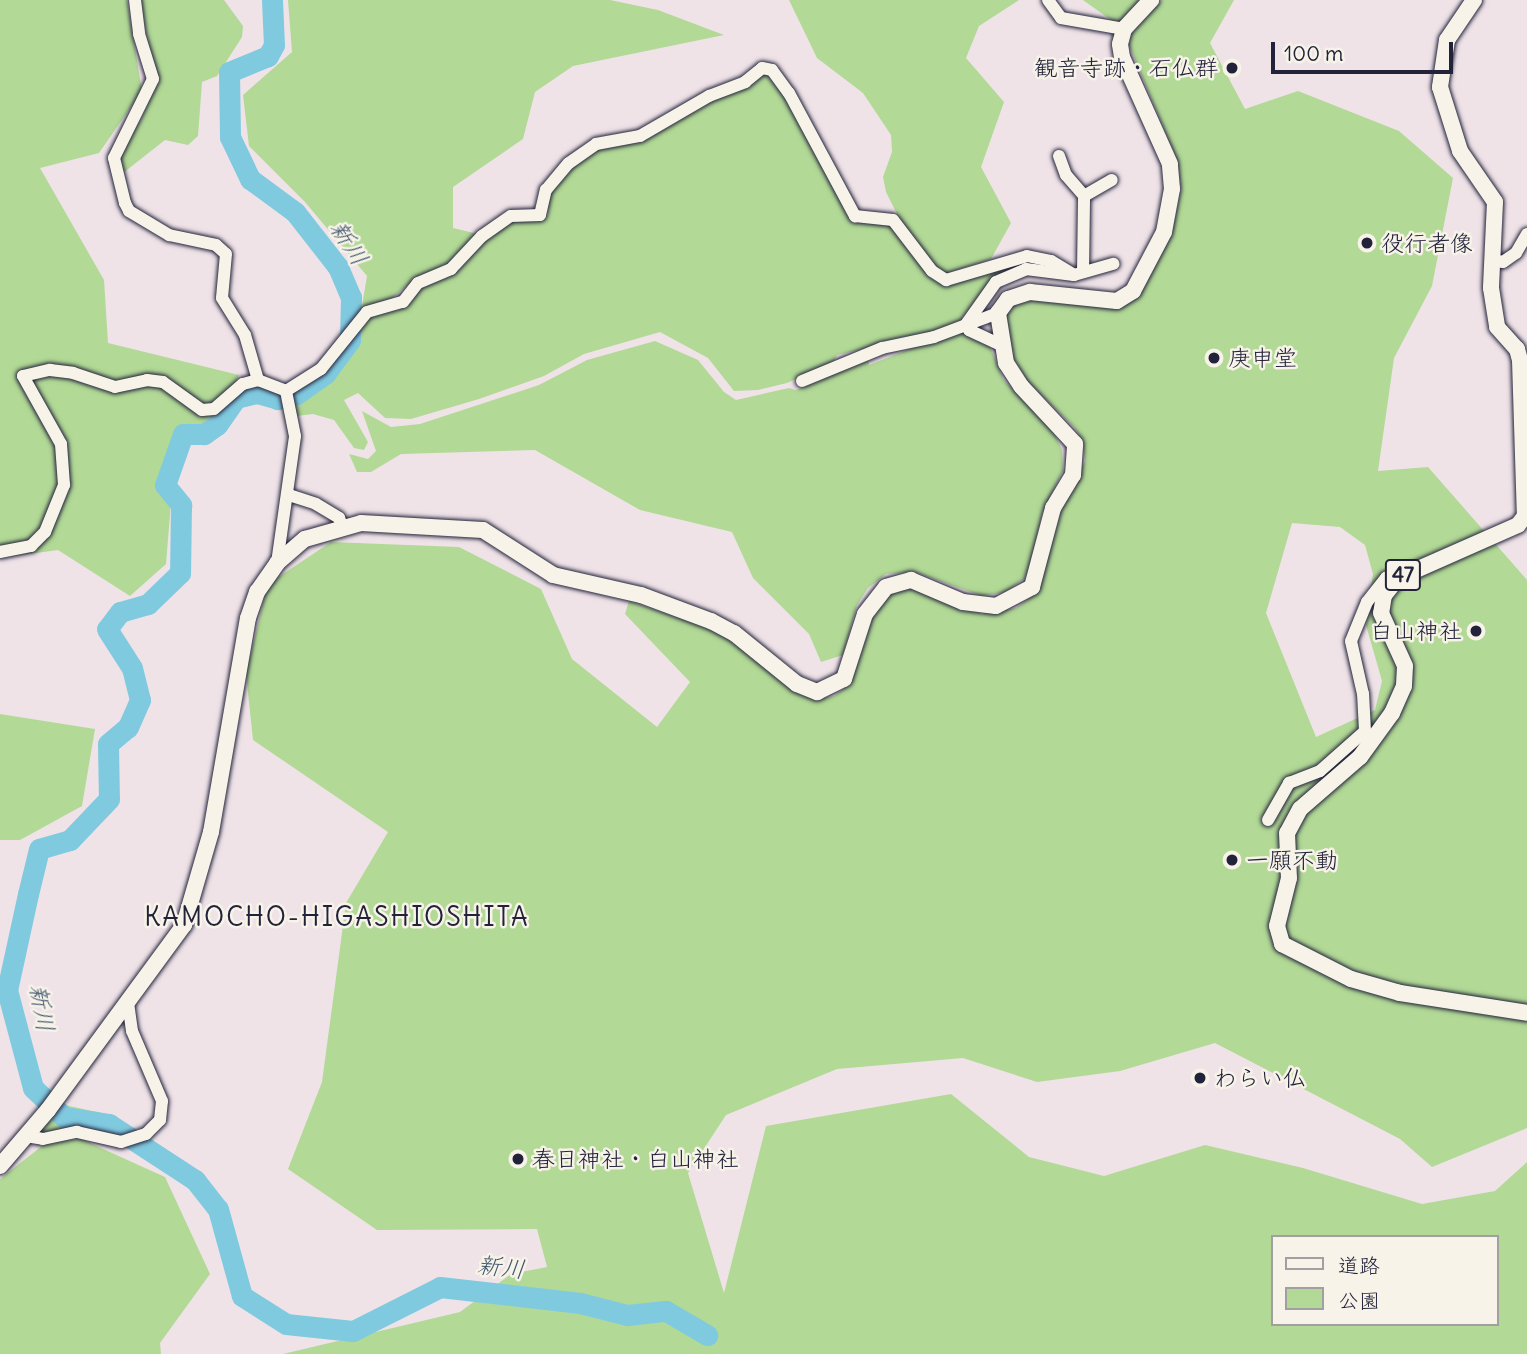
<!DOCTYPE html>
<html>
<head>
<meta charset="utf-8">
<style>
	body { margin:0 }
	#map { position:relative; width:1527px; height:1354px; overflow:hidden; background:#efe3e8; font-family:Delius,"Klee One",sans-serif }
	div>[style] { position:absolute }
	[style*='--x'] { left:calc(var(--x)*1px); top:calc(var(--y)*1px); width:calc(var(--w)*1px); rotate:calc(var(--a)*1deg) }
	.green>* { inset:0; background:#b2d996 }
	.river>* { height:21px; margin:-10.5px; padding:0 10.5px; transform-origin:10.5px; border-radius:10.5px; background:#80cae0 }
	.roads { filter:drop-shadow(0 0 2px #22223b) drop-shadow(0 0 2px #22223b) }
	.minor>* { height:12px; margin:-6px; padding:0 6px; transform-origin:6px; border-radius:6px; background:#f7f3e8 }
	.major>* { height:16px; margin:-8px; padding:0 8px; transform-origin:8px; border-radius:8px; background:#f7f3e8 }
	.dots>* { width:19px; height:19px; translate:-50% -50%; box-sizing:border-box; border:4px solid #f7f3e8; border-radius:50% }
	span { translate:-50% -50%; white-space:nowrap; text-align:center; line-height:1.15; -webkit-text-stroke:5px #f7f3e8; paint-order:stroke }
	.shield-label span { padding:2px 5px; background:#f7f3e8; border:2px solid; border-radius:5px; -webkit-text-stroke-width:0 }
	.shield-label { font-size:21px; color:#22223b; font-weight:700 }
	.poi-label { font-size:23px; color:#22223b }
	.right { translate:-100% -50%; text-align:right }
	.left { translate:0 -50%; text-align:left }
	.water-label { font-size:24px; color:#3e546d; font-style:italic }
	.quarter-label { font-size:26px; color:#22223b; letter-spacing:2px }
	.legend { position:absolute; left:1271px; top:1235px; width:228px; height:91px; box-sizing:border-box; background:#f7f3e8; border:2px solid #a29fa3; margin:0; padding:9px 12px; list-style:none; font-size:21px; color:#22223b }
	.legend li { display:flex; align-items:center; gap:14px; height:35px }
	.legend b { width:35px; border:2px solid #a29fa3 }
	.scale { position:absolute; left:1271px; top:42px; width:182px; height:32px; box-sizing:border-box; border:4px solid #22223b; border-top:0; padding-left:9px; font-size:21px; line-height:24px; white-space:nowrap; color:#22223b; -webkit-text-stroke:5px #f7f3e8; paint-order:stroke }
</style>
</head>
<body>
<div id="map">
	<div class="green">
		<div style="clip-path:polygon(0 0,127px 0,142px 91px,99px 153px,40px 168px,104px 280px,108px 343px,239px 375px,213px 430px,177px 429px,166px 564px,130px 596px,58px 550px,0 558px)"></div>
		<div style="clip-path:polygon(140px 0,224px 0,243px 26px,242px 37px,217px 76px,202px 82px,198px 136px,188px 145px,165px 140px,123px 173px,118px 155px,141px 120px,156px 84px)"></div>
		<div style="clip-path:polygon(288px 0,610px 0,658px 10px,724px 35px,573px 66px,535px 92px,523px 139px,453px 187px,453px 228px,478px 234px,451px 263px,417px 277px,390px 300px,361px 312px,367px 276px,305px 202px,249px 146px,243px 95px,292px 52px)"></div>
		<div style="clip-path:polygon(789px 0,1019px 0,979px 26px,966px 58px,1004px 102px,981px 167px,1011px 223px,991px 259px,944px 274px,908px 236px,886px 192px,883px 177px,892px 152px,891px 135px,863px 93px,817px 58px)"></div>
		<div style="clip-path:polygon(1083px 0,1142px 0,1118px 25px)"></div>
		<div style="clip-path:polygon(evenodd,1162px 0,1234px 0,1210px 43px,1245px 109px,1298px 91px,1399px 131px,1453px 178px,1432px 286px,1394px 358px,1378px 471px,1428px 467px,1527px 580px,1527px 1128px,1432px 1167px,1400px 1139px,1215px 1043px,1120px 1071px,1037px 1082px,963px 1058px,837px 1069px,726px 1115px,688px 1173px,724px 1293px,766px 1126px,951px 1094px,1029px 1157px,1104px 1176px,1205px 1145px,1303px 1168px,1422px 1204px,1495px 1191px,1527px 1162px,1527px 1354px,283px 1354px,460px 1312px,511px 1274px,547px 1267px,537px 1229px,377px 1230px,288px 1169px,322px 1082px,346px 903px,388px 832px,253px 740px,246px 674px,265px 595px,277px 578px,331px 542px,459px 547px,541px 589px,572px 659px,657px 727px,690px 682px,625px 614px,629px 601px,708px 628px,730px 640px,793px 691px,816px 700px,834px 696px,851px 684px,873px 617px,891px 594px,910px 588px,982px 614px,1016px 608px,1038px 592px,1061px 512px,1085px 461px,1083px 441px,1074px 427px,1027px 381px,1014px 359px,1006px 316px,1014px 306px,1030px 300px,1119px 309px,1139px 296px,1172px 234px,1181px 189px,1178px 162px,1129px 45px,1131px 34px,1162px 0,1292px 523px,1340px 527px,1365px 545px,1373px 574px,1366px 625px,1382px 681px,1375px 710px,1316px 737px,1266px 613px,1292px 523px,1162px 0,1273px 1237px,1497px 1237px,1497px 1324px,1273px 1324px,1273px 1237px)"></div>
		<div style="clip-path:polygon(762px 72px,779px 87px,854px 222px,889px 225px,936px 280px,1021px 261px,1041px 264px,998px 276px,958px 322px,916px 337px,837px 355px,834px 361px,787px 383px,758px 390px,734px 391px,708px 358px,660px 332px,584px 354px,544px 376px,479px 399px,411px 419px,385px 418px,358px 393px,344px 400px,368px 442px,364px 450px,354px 448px,334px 420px,313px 414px,296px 416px,292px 393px,367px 316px,422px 287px,513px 220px,538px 222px,548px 215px,549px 191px,589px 150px,643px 137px)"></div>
		<div style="clip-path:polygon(959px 330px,989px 344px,1003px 379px,1054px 433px,1062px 450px,1063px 470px,1042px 514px,1030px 566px,1025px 578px,1005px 592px,982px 596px,915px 572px,886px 574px,868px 588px,857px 605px,843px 655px,821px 662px,809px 634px,753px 578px,732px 532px,640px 510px,535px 450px,401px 454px,371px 472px,357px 472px,349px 454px,368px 459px,376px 451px,362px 411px,391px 427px,420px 424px,539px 385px,587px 360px,655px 341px,698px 360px,724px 392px,736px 400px,789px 388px,796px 390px,868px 356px,869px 365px)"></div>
		<div style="clip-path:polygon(0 714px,95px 729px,82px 806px,20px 840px,0 840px)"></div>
		<div style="clip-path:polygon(60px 1104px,111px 1115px,131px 1132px,74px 1126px,38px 1135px)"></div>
		<div style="clip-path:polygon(81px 1139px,165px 1177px,210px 1274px,160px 1343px,161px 1354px,0 1354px,0 1179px,47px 1142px)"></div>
	</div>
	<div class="river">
		<div style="--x:272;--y:0;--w:45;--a:87.5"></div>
		<div style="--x:274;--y:45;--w:13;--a:119"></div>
		<div style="--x:268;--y:56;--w:42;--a:157.7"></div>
		<div style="--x:229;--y:72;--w:65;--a:89.1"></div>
		<div style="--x:230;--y:137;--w:47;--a:64.5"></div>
		<div style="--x:250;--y:179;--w:56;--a:36.3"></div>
		<div style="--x:295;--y:212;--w:70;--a:52"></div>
		<div style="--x:338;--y:267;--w:33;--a:67"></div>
		<div style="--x:351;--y:297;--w:43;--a:91.3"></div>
		<div style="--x:350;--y:340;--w:42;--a:126.3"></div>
		<div style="--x:325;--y:374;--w:35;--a:145"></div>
		<div style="--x:296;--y:394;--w:19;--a:164"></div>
		<div style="--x:278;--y:399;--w:22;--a:-164"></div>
		<div style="--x:257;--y:393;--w:22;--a:167"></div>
		<div style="--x:236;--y:398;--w:33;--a:125"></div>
		<div style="--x:217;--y:425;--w:16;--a:145"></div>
		<div style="--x:204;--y:434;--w:21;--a:180"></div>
		<div style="--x:183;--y:434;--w:54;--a:109.4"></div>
		<div style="--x:165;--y:485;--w:26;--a:51"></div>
		<div style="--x:181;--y:505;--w:68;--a:90.8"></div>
		<div style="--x:180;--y:573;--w:45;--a:135.9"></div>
		<div style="--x:148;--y:604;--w:29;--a:164"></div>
		<div style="--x:120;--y:612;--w:21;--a:127"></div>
		<div style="--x:107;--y:629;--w:46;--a:57.3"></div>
		<div style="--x:132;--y:668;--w:33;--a:76"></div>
		<div style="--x:140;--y:700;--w:30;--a:114"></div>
		<div style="--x:128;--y:727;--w:26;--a:140"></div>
		<div style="--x:108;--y:744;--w:55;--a:89"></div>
		<div style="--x:109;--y:799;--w:57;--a:133.6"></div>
		<div style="--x:70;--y:840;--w:32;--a:164"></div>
		<div style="--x:39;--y:849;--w:46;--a:103.7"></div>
		<div style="--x:28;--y:894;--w:98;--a:102.3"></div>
		<div style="--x:7;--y:990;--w:101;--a:75.1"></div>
		<div style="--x:33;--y:1088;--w:42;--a:43.1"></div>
		<div style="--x:64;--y:1117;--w:46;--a:8.8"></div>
		<div style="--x:109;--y:1124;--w:103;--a:33.1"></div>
		<div style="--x:195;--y:1180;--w:37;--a:52"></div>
		<div style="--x:218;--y:1209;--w:90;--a:74.6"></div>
		<div style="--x:242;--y:1296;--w:52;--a:32.5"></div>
		<div style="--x:286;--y:1324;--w:67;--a:6"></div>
		<div style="--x:353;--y:1331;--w:97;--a:-26.8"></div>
		<div style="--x:440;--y:1287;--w:141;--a:6.5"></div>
		<div style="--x:580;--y:1303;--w:49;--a:14.3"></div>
		<div style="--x:627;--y:1315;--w:39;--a:-6"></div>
		<div style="--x:666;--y:1311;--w:48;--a:30.3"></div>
	</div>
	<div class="roads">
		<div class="minor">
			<div style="--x:135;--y:0;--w:34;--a:83"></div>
			<div style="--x:139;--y:34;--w:47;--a:72.7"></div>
			<div style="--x:153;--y:79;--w:88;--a:116.3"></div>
			<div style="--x:114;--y:158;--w:46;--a:76.3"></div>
			<div style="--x:125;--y:203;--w:9;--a:63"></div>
			<div style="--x:129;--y:211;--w:47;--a:31"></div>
			<div style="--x:169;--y:235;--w:48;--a:12"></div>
			<div style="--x:216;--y:245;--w:13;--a:42"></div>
			<div style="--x:226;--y:254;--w:44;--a:95.2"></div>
			<div style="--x:222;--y:298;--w:44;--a:58.1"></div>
			<div style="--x:245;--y:335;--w:47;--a:73.9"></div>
			<div style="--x:1048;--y:0;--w:22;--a:54"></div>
			<div style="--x:1061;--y:18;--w:64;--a:9.9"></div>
			<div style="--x:1059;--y:156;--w:20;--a:70"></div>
			<div style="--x:1066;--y:175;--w:28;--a:49"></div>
			<div style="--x:1491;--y:260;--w:12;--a:9"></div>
			<div style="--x:1503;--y:262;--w:16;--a:-35"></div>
			<div style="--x:1516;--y:253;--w:22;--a:-60"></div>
			<div style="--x:1083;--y:272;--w:76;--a:-89.2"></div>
			<div style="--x:1084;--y:196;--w:32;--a:-30"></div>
			<div style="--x:1001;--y:345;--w:35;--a:-155"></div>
			<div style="--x:969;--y:330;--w:7;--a:-106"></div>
			<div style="--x:967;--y:323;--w:50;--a:-54.7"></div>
			<div style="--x:996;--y:282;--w:33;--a:-23"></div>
			<div style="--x:1026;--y:269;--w:48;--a:7.1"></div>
			<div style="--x:1074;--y:275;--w:41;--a:-15.8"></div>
			<div style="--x:802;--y:381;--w:87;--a:-22.4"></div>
			<div style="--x:882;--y:348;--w:53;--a:-11.9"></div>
			<div style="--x:934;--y:337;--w:68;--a:-20.6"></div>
			<div style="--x:289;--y:495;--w:28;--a:18"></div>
			<div style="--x:316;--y:504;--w:27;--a:31"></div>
			<div style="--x:339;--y:518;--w:9;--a:69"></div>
			<div style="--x:0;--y:552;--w:32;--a:-11"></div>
			<div style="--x:31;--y:546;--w:20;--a:-45"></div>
			<div style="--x:45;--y:532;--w:51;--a:-68"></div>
			<div style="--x:64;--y:485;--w:41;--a:-94.2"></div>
			<div style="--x:61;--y:444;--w:78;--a:-119.2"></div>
			<div style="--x:23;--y:376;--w:28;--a:-13"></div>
			<div style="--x:50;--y:370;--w:23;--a:7"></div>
			<div style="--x:73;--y:373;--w:44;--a:18.4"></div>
			<div style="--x:115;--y:387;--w:33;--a:-12"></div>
			<div style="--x:147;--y:380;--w:16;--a:7"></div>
			<div style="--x:163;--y:382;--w:48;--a:35.7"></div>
			<div style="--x:202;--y:410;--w:12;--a:-5"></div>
			<div style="--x:214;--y:409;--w:38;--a:-41"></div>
			<div style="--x:243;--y:384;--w:16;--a:-15"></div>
			<div style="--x:258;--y:380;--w:30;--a:21"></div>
			<div style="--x:286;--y:391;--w:41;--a:-32.2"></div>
			<div style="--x:321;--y:369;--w:73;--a:-51.1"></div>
			<div style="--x:367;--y:312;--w:37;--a:-16"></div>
			<div style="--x:403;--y:302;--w:24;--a:-52"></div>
			<div style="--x:418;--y:283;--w:36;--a:-23"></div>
			<div style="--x:451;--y:269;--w:45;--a:-46.8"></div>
			<div style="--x:482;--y:236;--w:35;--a:-35"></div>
			<div style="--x:511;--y:216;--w:29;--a:-2"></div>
			<div style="--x:540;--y:215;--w:26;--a:-77"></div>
			<div style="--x:546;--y:190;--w:35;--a:-50"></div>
			<div style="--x:569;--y:163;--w:33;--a:-35"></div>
			<div style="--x:596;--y:144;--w:45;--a:-10.3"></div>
			<div style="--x:640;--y:136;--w:80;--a:-30.1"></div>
			<div style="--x:709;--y:96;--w:39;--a:-21"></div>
			<div style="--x:745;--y:82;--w:22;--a:-39"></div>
			<div style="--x:762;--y:68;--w:10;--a:11"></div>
			<div style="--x:772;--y:70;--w:29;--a:54"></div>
			<div style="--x:789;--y:93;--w:140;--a:61.8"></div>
			<div style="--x:855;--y:216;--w:38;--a:6"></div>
			<div style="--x:893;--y:220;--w:64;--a:52.6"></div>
			<div style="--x:932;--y:271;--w:17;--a:33"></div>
			<div style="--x:946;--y:280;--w:84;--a:-16.5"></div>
			<div style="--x:1027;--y:256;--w:25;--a:12"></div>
			<div style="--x:1051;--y:261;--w:27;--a:31"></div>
			<div style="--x:277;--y:563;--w:128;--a:-81.9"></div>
			<div style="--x:295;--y:436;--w:46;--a:-101.3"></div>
			<div style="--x:1268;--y:820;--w:43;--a:-60.4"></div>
			<div style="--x:1289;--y:783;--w:33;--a:-21"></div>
			<div style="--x:1320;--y:771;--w:60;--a:-41.6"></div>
			<div style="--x:1365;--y:731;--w:37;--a:-93"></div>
			<div style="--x:1363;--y:694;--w:54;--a:-102.8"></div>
			<div style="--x:1351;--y:641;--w:42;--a:-67.7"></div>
			<div style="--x:1367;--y:602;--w:31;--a:-52"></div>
			<div style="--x:1386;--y:578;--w:12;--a:0"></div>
			<div style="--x:26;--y:1136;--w:17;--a:10"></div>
			<div style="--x:43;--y:1139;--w:35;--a:-12"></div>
			<div style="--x:77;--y:1132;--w:45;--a:12.8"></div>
			<div style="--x:121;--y:1142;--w:26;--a:-18"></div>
			<div style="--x:146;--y:1134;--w:20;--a:-45"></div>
			<div style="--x:160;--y:1120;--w:19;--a:-84"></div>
			<div style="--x:162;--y:1101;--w:76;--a:-113.2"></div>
			<div style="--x:132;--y:1031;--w:28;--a:-98"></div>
		</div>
		<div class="major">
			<div style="--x:1474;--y:0;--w:48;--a:124"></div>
			<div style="--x:1447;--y:40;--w:48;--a:98.5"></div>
			<div style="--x:1440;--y:87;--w:67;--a:72.6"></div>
			<div style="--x:1460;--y:151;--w:62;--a:55.5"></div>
			<div style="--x:1495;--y:202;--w:86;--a:92.7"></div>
			<div style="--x:1491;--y:288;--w:39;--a:81"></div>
			<div style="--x:1497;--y:327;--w:30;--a:48"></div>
			<div style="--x:1517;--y:349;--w:11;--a:75"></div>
			<div style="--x:1520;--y:360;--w:156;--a:88.2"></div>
			<div style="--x:1525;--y:516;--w:11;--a:128"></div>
			<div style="--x:1518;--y:525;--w:131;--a:156.2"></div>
			<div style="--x:1398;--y:578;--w:22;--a:129"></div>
			<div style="--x:1384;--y:595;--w:18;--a:99"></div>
			<div style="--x:1381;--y:613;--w:58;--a:65.6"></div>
			<div style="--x:1405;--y:666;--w:20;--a:93"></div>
			<div style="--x:1404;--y:686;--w:30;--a:114"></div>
			<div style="--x:1392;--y:713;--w:54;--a:126"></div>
			<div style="--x:1360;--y:757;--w:79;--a:139.1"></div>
			<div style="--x:1300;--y:809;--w:27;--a:118"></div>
			<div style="--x:1287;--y:833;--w:45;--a:87.5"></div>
			<div style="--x:1289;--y:878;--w:49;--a:104"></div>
			<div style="--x:1277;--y:926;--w:19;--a:74"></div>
			<div style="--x:1282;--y:944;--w:77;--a:26.9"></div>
			<div style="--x:1351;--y:979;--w:51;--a:15.9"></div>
			<div style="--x:1400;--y:993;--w:129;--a:8.9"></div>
			<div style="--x:0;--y:1166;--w:74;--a:-49.4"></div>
			<div style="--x:48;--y:1110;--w:230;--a:-53.7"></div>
			<div style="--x:184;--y:925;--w:97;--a:-73.8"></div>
			<div style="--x:211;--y:832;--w:217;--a:-80.2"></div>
			<div style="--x:248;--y:618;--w:28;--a:-71"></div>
			<div style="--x:257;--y:592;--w:35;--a:-55"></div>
			<div style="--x:277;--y:563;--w:37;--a:-41"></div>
			<div style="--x:305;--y:539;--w:58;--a:-15.9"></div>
			<div style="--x:361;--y:523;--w:122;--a:3.3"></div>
			<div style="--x:483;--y:530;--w:83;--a:32.7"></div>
			<div style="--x:553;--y:575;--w:90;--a:12.8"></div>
			<div style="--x:641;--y:595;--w:75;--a:20.4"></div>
			<div style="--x:711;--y:621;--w:26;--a:28"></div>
			<div style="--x:734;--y:633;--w:81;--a:39"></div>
			<div style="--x:797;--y:684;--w:22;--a:22"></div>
			<div style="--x:817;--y:692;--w:30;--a:-26"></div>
			<div style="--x:844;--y:679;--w:68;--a:-72.1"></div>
			<div style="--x:865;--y:614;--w:34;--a:-52"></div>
			<div style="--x:886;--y:587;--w:26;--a:-16"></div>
			<div style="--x:911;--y:580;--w:56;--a:22.9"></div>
			<div style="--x:963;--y:602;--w:33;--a:7"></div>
			<div style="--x:996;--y:606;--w:41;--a:-27.8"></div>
			<div style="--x:1032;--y:587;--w:82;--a:-75.1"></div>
			<div style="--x:1053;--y:508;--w:39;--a:-59"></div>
			<div style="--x:1073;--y:475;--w:31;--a:-86"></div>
			<div style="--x:1075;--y:444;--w:79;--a:-133"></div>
			<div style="--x:1021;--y:386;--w:27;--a:-123"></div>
			<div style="--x:1006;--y:363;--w:51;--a:-99.1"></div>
			<div style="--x:998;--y:313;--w:17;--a:-54"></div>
			<div style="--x:1008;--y:299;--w:23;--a:-18"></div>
			<div style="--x:1030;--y:292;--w:87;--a:5.9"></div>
			<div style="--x:1117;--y:301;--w:19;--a:-32"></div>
			<div style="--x:1133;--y:291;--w:67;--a:-62.3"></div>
			<div style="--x:1164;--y:232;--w:44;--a:-79.5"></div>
			<div style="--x:1172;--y:189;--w:25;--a:-95"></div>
			<div style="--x:1170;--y:164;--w:117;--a:-114.2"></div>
			<div style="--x:1122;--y:57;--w:13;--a:-99"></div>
			<div style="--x:1120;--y:44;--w:16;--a:-75"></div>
			<div style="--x:1124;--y:29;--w:40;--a:-47"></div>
		</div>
	</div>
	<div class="dots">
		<div style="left:1232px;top:68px;background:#22223b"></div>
		<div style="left:1367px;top:243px;background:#22223b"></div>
		<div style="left:1214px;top:358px;background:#22223b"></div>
		<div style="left:1476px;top:631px;background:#22223b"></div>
		<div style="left:1232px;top:860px;background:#22223b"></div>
		<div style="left:1200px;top:1078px;background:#22223b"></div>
		<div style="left:518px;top:1159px;background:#22223b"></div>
	</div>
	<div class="shield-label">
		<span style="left:1403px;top:575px">47</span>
	</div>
	<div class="poi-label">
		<span class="right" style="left:1218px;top:68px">観音寺跡・石仏群</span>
		<span class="left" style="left:1381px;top:243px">役行者像</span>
		<span class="left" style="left:1228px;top:358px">庚申堂</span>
		<span class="right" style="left:1462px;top:631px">白山神社</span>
		<span class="left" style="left:1246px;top:860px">一願不動</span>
		<span class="left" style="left:1214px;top:1078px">わらい仏</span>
		<span class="left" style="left:532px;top:1159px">春日神社・白山神社</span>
	</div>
	<div class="water-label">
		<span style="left:349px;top:243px;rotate:57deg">新川</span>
		<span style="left:42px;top:1008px;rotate:80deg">新川</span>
		<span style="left:501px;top:1267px;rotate:6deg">新川</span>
	</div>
	<div class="quarter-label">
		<span style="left:337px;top:917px">KAMOCHO-HIGASHIOSHITA</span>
	</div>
	<ul class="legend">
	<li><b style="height:9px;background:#f7f3e8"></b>道路</li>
	<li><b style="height:19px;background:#b2d996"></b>公園</li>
	</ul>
	<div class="scale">100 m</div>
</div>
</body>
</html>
